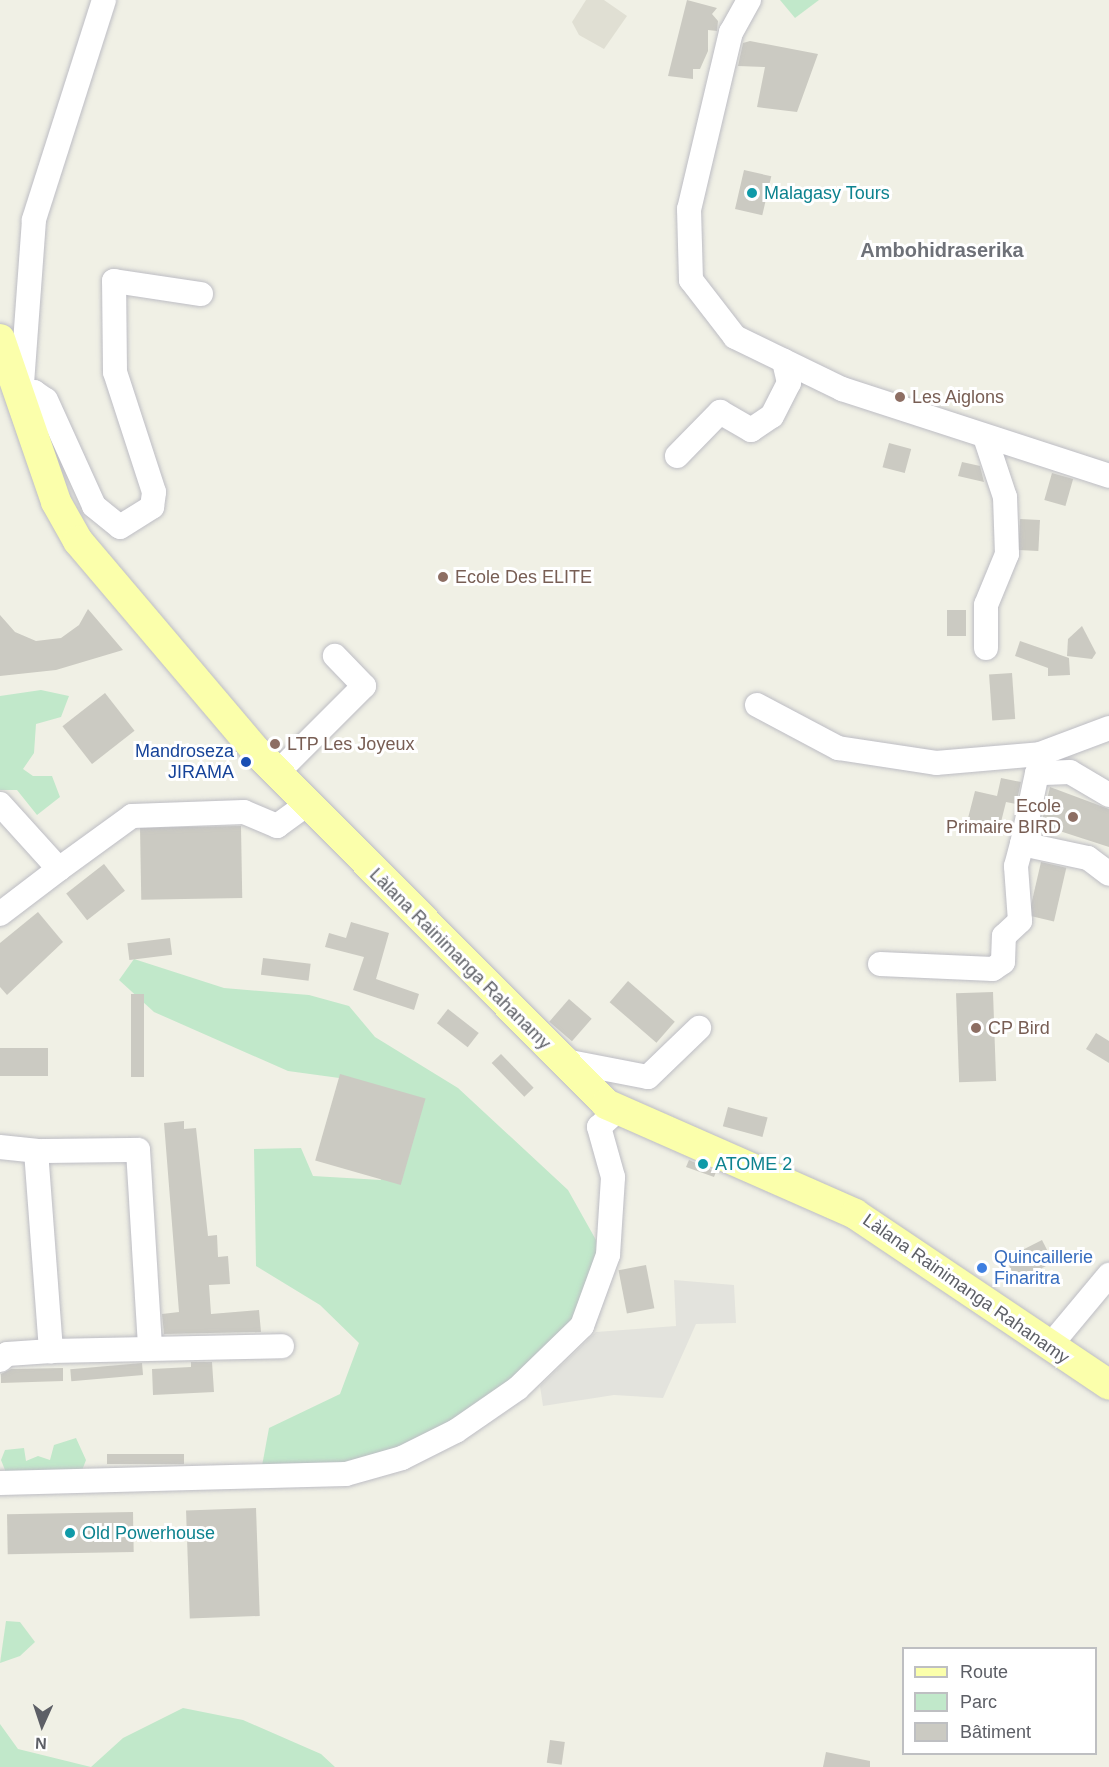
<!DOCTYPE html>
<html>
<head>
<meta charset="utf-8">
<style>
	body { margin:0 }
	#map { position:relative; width:1109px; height:1767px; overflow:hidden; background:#f0f0e5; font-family:Helvetica,sans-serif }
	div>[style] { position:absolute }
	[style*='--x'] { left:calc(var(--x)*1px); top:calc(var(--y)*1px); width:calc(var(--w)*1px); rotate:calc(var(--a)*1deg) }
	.industrial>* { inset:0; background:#e3e3dd }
	.education>* { inset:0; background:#e0dfd3 }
	.green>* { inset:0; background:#c1e8ca }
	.building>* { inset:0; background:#cbcac2; transform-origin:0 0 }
	.roads { filter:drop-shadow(0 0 2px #bdbdc4) drop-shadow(0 0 2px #bdbdc4) }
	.minor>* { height:24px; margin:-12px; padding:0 12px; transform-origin:12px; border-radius:12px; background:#fff }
	.major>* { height:30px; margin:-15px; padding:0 15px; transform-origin:15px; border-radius:15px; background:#fbffab }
	.dots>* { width:16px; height:16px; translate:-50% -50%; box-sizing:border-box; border:3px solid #fff; border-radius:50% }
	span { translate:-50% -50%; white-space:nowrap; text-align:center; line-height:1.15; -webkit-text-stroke:6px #fff; paint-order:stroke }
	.culture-label { font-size:18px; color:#0d838f }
	.left { translate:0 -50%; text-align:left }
	.education-label { font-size:18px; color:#785e54 }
	.right { translate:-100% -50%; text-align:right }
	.transit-label { font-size:18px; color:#164399 }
	.street-label { font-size:18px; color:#5d5f66 }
	.shop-label { font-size:18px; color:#366cbe }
	.neighbourhood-label { font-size:20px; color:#6e7178; font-weight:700 }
	.legend { position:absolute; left:902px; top:1647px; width:195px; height:108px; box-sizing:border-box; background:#fff; border:2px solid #bebfc2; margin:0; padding:8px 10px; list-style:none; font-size:18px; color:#5d5f66 }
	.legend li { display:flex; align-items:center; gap:12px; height:30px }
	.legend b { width:30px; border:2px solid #bebfc2 }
	.north { position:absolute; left:12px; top:1695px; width:60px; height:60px; -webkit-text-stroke:4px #fff; paint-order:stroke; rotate:183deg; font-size:16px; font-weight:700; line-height:24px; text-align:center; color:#5d5f66 }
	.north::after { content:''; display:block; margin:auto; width:21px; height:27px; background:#5d5f66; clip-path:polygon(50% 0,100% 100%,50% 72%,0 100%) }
</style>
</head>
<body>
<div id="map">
	<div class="industrial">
		<div style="clip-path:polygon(674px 1280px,734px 1285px,736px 1323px,696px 1324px,663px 1398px,614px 1395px,543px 1406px,540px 1386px,596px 1332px,676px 1326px)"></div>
	</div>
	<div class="education">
		<div style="clip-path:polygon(586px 0,604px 0,627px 16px,604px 49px,579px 35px,572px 22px)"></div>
	</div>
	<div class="green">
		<div style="clip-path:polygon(780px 0,819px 0,795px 18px)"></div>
		<div style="clip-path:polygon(41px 690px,69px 696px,61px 717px,36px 724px,34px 753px,23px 769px,33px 776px,52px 776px,60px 797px,37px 815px,17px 790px,0 790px,0 696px)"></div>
		<div style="clip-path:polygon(134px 959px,224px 988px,309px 995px,349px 1006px,375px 1037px,458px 1088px,568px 1190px,596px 1240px,596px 1292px,583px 1317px,488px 1404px,396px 1463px,262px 1466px,269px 1428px,340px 1394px,359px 1343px,320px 1305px,256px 1266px,254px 1149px,301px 1148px,313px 1176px,381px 1180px,354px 1080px,288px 1071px,154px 1012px,119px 980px)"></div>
		<div style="clip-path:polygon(76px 1438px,86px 1460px,81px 1473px,9px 1480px,1px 1460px,5px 1450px,24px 1448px,26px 1461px,38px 1456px,50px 1460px,54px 1445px)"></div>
		<div style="clip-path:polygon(6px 1621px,20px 1622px,35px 1642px,20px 1656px,0 1663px)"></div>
		<div style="clip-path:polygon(183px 1708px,243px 1720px,321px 1754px,335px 1767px,0 1767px,0 1724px,18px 1749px,91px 1767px,123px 1738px)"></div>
	</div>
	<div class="building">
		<div style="clip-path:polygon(687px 0,717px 8px,712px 14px,718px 21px,717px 31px,708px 30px,708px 51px,700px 69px,693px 69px,693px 79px,668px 76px)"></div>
		<div style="clip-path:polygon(750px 41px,818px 54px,797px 112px,757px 107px,765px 67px,738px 66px,743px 43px)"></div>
		<div style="left:744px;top:170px;width:28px;height:40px;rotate:13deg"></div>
		<div style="left:889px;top:443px;width:23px;height:25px;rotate:15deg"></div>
		<div style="clip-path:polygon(962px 462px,980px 466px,984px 482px,958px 476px)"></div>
		<div style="left:1052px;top:473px;width:22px;height:28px;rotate:16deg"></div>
		<div style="left:1020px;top:519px;width:20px;height:31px;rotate:3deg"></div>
		<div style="clip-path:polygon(88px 609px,123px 650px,56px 670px,0 676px,0 615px,15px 632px,36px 641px,61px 638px,79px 625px)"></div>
		<div style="left:947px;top:610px;width:19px;height:26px"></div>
		<div style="clip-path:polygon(1082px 626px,1096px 653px,1092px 659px,1067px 656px,1068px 639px)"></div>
		<div style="clip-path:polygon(1020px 641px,1069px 658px,1070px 675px,1048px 676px,1048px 668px,1015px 656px)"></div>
		<div style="left:1012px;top:673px;width:46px;height:23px;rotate:86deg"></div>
		<div style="left:105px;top:693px;width:48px;height:54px;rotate:52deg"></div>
		<div style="clip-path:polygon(1001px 778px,1021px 782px,1016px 804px,1006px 802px,998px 834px,966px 826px,975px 791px,997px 796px)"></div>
		<div style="clip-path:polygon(1050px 787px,1109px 809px,1109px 847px,1041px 825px)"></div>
		<div style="left:241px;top:826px;width:72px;height:101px;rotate:89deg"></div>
		<div style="left:1041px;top:862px;width:26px;height:55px;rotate:13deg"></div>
		<div style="left:104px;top:864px;width:34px;height:48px;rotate:52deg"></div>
		<div style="clip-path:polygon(38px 912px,63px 942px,7px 995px,0 987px,0 943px)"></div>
		<div style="clip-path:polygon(351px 922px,389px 933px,376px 979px,419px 994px,414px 1010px,353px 990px,364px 957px,325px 947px,329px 933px,346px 938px)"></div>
		<div style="left:170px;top:938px;width:17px;height:43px;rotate:83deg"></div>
		<div style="left:263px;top:958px;width:48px;height:17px;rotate:7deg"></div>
		<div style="left:628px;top:981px;width:62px;height:28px;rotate:41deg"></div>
		<div style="left:993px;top:992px;width:89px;height:37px;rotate:88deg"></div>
		<div style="left:131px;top:994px;width:13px;height:83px"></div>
		<div style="left:569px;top:999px;width:30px;height:30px;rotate:41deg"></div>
		<div style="left:448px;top:1009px;width:39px;height:18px;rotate:38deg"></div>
		<div style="clip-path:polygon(1096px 1033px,1109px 1041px,1109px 1063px,1086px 1049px)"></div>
		<div style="left:0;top:1048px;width:48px;height:28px"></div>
		<div style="left:501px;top:1054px;width:47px;height:13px;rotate:46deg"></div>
		<div style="left:340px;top:1074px;width:89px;height:90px;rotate:16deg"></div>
		<div style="left:728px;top:1107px;width:41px;height:20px;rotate:15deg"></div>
		<div style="clip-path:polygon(184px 1121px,184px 1129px,196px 1128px,208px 1236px,217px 1235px,218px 1257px,228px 1256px,230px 1284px,209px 1285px,211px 1314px,259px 1310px,261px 1332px,164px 1334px,162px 1314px,179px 1312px,164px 1123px)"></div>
		<div style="clip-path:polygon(689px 1160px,716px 1172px,714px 1177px,686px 1167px)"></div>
		<div style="left:1042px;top:1240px;width:25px;height:41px;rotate:63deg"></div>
		<div style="left:646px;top:1265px;width:44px;height:28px;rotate:79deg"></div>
		<div style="clip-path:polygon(191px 1362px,212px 1362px,214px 1392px,153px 1395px,152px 1369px,191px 1367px)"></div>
		<div style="left:142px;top:1363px;width:12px;height:72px;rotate:85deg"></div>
		<div style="clip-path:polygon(63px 1368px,63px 1381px,1px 1383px,1px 1374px,11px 1369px)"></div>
		<div style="left:184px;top:1454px;width:10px;height:77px;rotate:90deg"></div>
		<div style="left:256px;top:1508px;width:108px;height:70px;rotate:88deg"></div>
		<div style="left:133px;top:1512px;width:40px;height:126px;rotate:89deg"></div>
		<div style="left:550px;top:1740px;width:15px;height:23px;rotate:8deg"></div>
		<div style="clip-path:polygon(826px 1752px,870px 1761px,870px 1767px,823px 1767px)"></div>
	</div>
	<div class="roads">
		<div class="minor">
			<div style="--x:104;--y:0;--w:231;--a:107.7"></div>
			<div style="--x:34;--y:220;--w:179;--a:94.2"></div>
			<div style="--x:21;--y:399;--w:15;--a:-28"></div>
			<div style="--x:34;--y:392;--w:14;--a:34"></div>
			<div style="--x:46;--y:400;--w:116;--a:65.6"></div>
			<div style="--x:94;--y:506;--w:33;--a:39"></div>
			<div style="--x:120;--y:527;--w:38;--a:-32"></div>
			<div style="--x:152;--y:507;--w:15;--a:-82"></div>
			<div style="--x:154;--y:492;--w:126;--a:-108"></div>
			<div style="--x:115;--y:372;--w:91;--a:-90.6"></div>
			<div style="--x:114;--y:281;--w:88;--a:8.5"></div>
			<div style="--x:749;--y:0;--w:37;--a:119"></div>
			<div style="--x:731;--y:32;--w:182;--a:103.3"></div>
			<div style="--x:689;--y:209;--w:71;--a:88.4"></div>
			<div style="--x:691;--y:280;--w:72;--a:52.3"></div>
			<div style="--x:735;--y:337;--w:119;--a:25.9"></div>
			<div style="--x:842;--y:389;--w:281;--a:18"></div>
			<div style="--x:985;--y:437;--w:63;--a:71.6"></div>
			<div style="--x:1005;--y:497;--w:57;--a:88"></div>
			<div style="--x:1007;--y:554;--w:55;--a:112.4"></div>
			<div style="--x:986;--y:605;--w:43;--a:90"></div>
			<div style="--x:677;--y:456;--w:62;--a:-45.7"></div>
			<div style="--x:720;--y:412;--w:36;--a:30"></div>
			<div style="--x:751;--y:430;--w:25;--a:-34"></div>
			<div style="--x:772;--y:416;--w:37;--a:-63"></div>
			<div style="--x:789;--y:383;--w:23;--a:-103"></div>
			<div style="--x:757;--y:705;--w:92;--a:28"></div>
			<div style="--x:838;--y:748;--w:99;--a:8.7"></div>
			<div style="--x:936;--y:763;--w:104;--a:-4.9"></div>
			<div style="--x:1040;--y:754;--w:74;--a:-20.6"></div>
			<div style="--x:277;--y:773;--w:123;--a:-45"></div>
			<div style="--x:364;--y:686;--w:42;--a:-134"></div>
			<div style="--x:1109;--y:795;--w:45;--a:-149.5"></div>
			<div style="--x:1070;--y:772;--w:33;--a:178"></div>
			<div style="--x:1037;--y:773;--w:73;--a:101.9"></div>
			<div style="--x:1022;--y:844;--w:67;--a:12"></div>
			<div style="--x:1088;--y:858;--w:26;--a:37"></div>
			<div style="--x:0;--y:804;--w:88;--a:47.8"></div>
			<div style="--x:59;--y:869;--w:90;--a:-36"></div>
			<div style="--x:132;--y:816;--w:112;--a:-2"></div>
			<div style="--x:244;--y:812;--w:36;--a:23"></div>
			<div style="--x:277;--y:826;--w:37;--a:-36"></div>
			<div style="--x:0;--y:914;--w:74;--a:-37.3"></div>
			<div style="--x:880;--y:964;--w:113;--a:2.5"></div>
			<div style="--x:993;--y:969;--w:12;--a:-35"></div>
			<div style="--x:1003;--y:962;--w:26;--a:-88"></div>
			<div style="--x:1004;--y:936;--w:22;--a:-43"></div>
			<div style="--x:1020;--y:921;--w:55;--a:-94.2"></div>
			<div style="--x:1016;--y:866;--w:23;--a:-75"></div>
			<div style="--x:561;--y:1054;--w:12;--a:42"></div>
			<div style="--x:570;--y:1062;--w:79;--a:10.9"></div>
			<div style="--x:648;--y:1077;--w:71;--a:-43.9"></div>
			<div style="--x:0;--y:1147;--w:36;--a:6"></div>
			<div style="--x:36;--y:1151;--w:201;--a:85.7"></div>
			<div style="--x:51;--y:1351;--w:44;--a:176.1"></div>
			<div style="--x:7;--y:1354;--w:9;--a:139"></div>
			<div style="--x:36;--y:1151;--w:102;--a:-0.6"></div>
			<div style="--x:138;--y:1150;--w:197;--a:86.5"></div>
			<div style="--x:1049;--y:1347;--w:94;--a:-50.2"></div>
			<div style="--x:51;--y:1351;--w:231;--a:-1.2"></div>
			<div style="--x:0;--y:1483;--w:346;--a:-1.5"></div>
			<div style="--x:346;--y:1474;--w:58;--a:-15.9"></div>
			<div style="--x:402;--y:1458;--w:60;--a:-26.6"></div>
			<div style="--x:456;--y:1431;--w:75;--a:-34.7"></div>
			<div style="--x:518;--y:1388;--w:89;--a:-44.1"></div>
			<div style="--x:582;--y:1326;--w:76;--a:-69.9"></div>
			<div style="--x:608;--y:1255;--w:78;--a:-86.3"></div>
			<div style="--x:613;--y:1177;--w:52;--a:-105.6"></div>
			<div style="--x:599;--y:1127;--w:24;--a:-42"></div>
		</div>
		<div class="major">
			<div style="--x:0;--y:339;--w:172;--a:71"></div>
			<div style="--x:56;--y:502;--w:45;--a:60.6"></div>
			<div style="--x:78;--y:541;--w:274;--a:49.7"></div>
			<div style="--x:255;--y:750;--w:499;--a:45.2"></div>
			<div style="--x:606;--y:1104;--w:272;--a:23.8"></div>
			<div style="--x:855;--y:1214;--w:306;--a:33.9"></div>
		</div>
	</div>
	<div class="dots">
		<div style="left:752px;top:193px;background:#0f9aa8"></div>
		<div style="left:900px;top:397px;background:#8d6e63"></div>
		<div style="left:443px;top:577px;background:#8d6e63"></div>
		<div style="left:275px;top:744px;background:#8d6e63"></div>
		<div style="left:246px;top:762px;background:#1a4fb4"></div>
		<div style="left:1073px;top:817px;background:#8d6e63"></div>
		<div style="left:976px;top:1028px;background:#8d6e63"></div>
		<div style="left:703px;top:1164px;background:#0f9aa8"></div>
		<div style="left:982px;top:1268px;background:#3f7fe0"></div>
		<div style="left:70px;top:1533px;background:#0f9aa8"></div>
	</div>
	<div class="culture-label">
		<span class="left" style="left:764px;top:193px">Malagasy Tours</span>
		<span class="left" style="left:715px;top:1164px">ATOME 2</span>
		<span class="left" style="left:82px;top:1533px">Old Powerhouse</span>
	</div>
	<div class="education-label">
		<span class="left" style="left:912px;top:397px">Les Aiglons</span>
		<span class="left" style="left:455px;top:577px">Ecole Des ELITE</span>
		<span class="left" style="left:287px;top:744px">LTP Les Joyeux</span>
		<span class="right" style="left:1061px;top:817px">Ecole<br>Primaire BIRD</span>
		<span class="left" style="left:988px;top:1028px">CP Bird</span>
	</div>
	<div class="transit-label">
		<span class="right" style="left:234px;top:762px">Mandroseza<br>JIRAMA</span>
	</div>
	<div class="street-label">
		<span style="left:460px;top:959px;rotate:45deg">Làlana Rainimanga Rahanamy</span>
		<span style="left:966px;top:1289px;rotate:35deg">Làlana Rainimanga Rahanamy</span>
	</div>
	<div class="shop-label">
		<span class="left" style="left:994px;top:1268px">Quincaillerie<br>Finaritra</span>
	</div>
	<div class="neighbourhood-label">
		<span style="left:942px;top:250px">Ambohidraserika</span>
	</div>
	<ul class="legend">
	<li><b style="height:8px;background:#fbffab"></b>Route</li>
	<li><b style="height:16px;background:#c1e8ca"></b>Parc</li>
	<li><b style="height:16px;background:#cbcac2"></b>Bâtiment</li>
	</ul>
	<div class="north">N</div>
</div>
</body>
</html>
